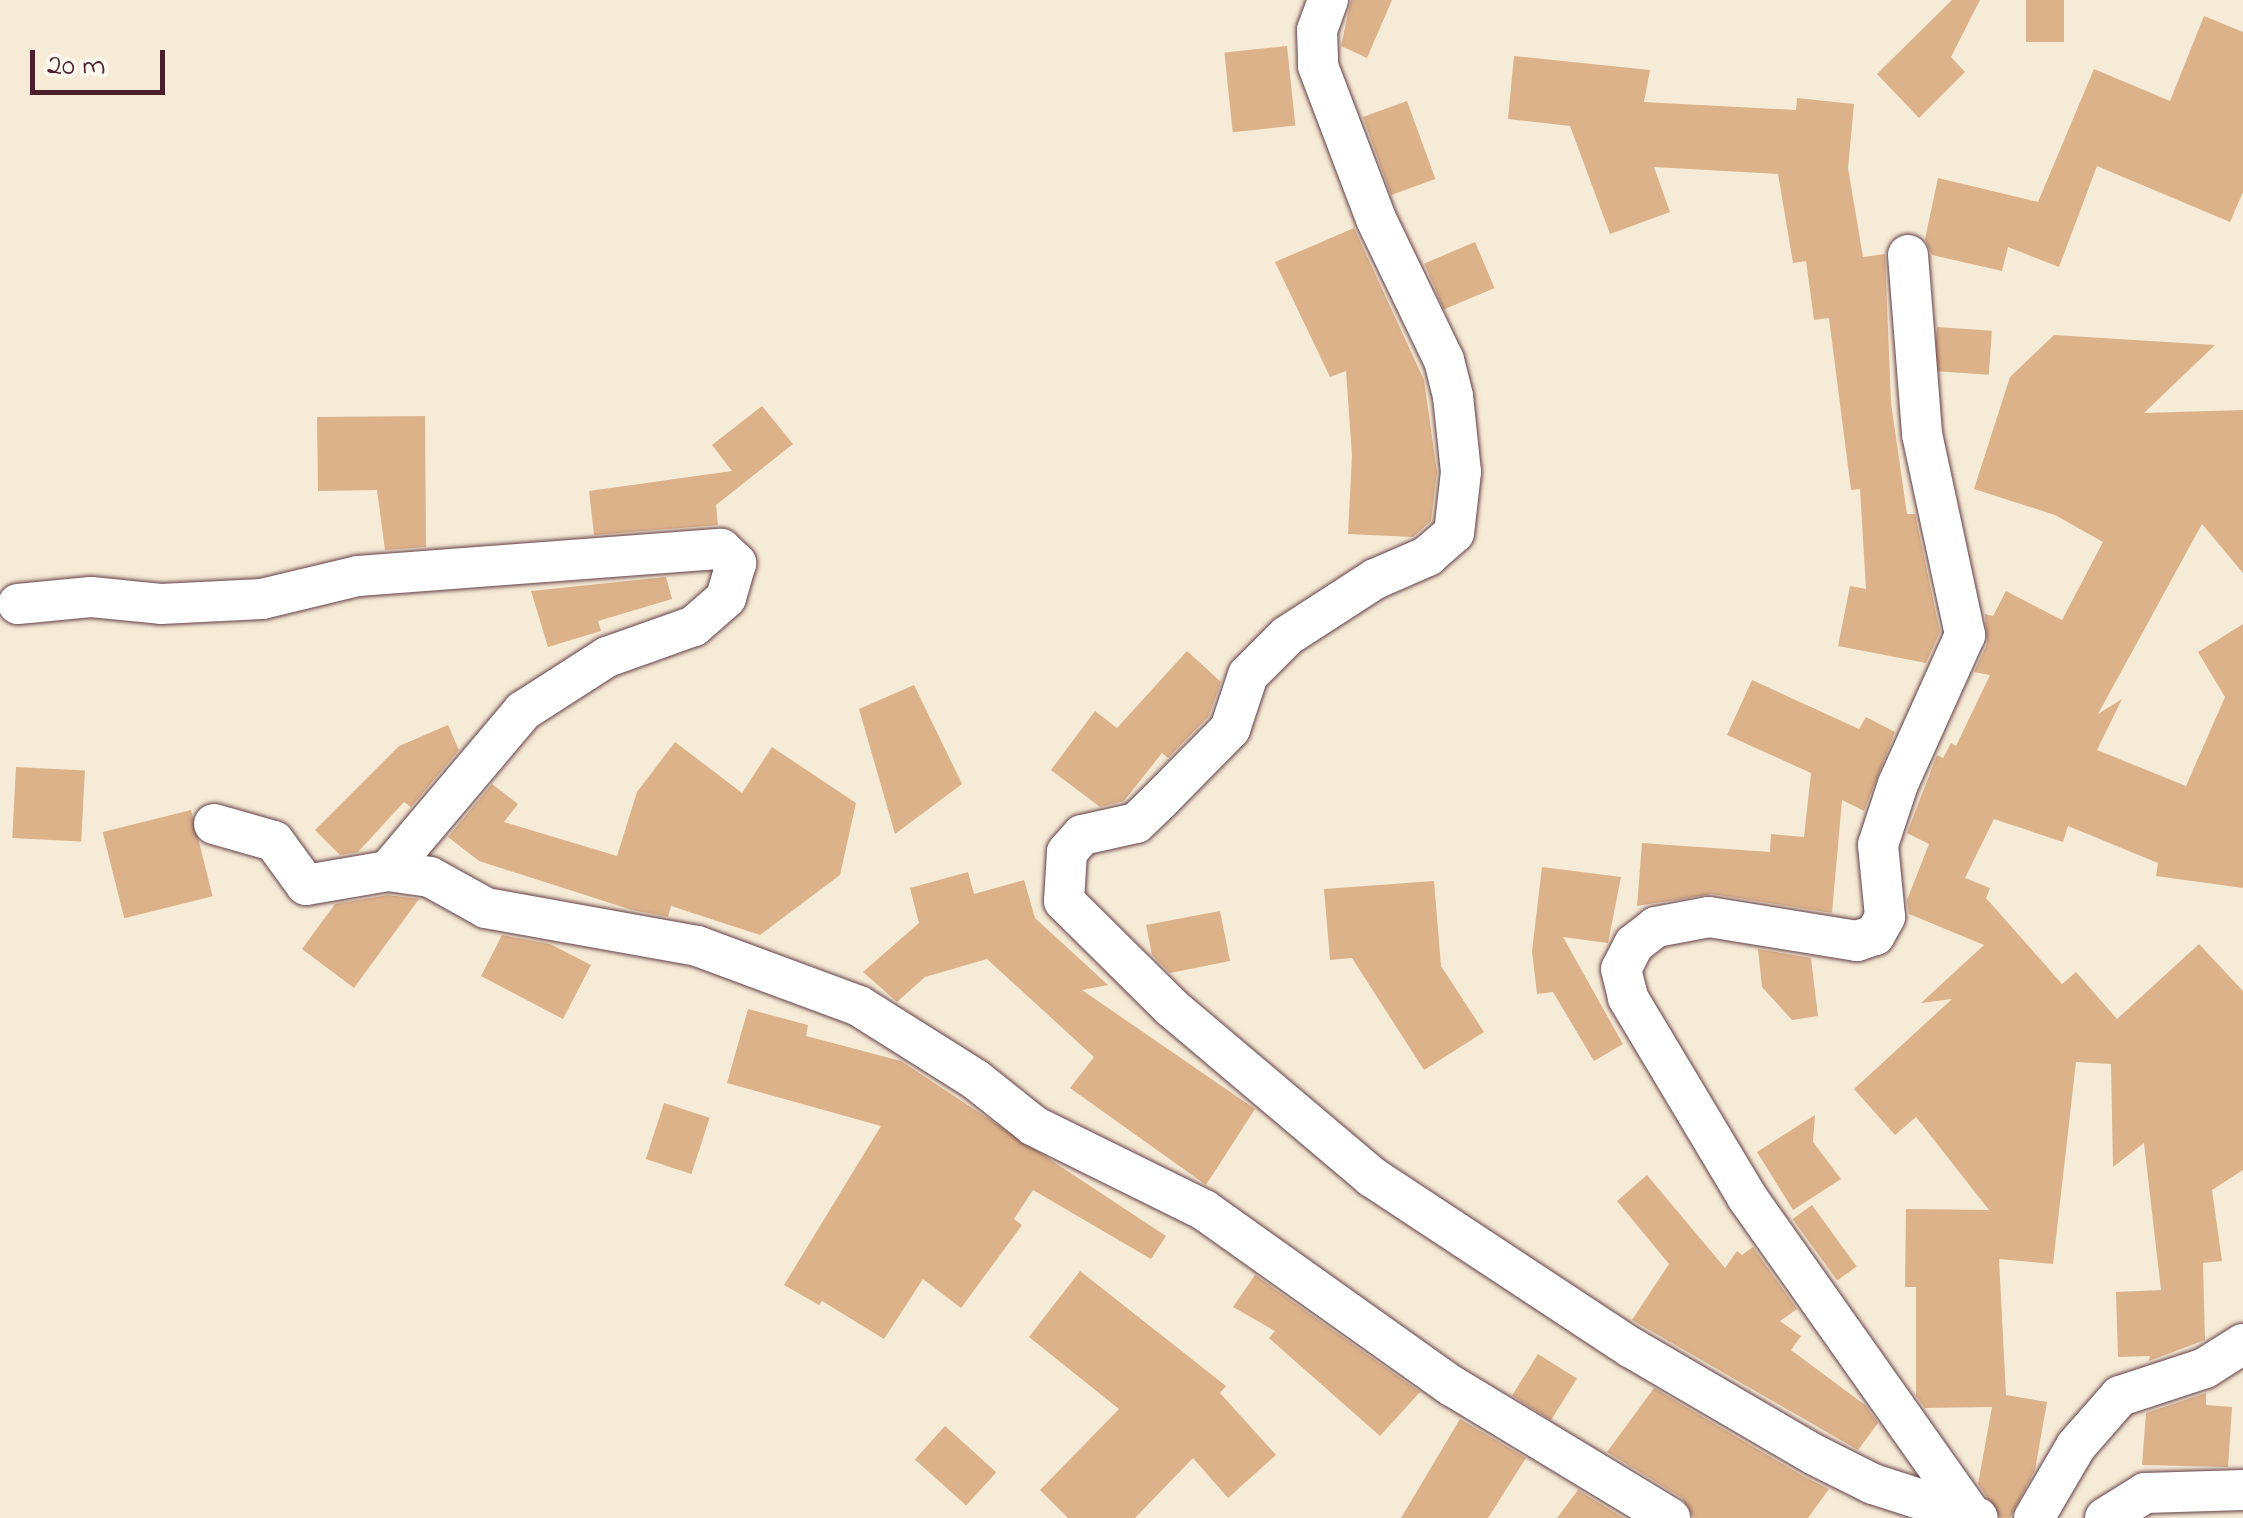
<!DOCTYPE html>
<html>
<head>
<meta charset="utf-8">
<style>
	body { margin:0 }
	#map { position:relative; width:2243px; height:1518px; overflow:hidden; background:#f6ebd6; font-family:"Indie Flower",sans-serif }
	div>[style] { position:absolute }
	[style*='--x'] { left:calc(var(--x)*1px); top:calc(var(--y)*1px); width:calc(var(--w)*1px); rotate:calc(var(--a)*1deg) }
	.building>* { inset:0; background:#dcb28b; transform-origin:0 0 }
	.roads { filter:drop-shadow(0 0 2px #643e45) drop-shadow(0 0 2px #643e45) }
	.street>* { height:40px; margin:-20px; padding:0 20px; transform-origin:20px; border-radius:20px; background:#fff }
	span { translate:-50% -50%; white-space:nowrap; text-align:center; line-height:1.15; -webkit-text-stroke:8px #fbf7ec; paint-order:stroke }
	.scale { position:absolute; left:30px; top:50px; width:135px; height:45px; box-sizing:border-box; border:5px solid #4a1f2b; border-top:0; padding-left:12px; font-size:30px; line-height:35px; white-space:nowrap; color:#4a1f2b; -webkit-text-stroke:8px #fbf7ec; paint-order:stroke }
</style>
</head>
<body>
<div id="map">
	<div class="building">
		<div style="clip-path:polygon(1351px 0,1392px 0,1367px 58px,1341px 46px)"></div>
		<div style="clip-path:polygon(1952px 0,1980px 0,1951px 57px,1965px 72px,1919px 118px,1877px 74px)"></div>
		<div style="left:2026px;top:0;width:38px;height:42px"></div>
		<div style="clip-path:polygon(2204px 16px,2243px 32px,2243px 192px,2230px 222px,2097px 166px,2059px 267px,2008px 247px,2002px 271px,1932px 255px,1925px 239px,1938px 178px,2038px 202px,2094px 69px,2170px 101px)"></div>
		<div style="left:1287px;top:46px;width:80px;height:63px;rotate:84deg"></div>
		<div style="clip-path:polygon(1514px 56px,1650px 70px,1644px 102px,1796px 110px,1797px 98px,1854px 104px,1848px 168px,1863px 257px,1885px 254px,1891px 403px,1907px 514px,1915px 514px,1940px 632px,1926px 663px,1838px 646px,1850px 586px,1866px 589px,1860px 489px,1851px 490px,1829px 318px,1814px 320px,1806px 261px,1793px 263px,1778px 174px,1654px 167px,1670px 212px,1610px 234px,1570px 126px,1508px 119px)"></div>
		<div style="left:1407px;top:101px;width:83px;height:47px;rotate:70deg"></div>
		<div style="clip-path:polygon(1354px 228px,1424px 380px,1437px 472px,1431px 521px,1413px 537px,1348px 534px,1352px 456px,1346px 371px,1330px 377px,1275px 262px)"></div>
		<div style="left:1475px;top:242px;width:50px;height:55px;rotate:67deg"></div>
		<div style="left:1937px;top:327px;width:55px;height:44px;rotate:4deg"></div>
		<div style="clip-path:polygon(2054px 335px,2215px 345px,2144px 413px,2243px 410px,2243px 573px,2202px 524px,2098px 714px,2122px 699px,2097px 750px,2186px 786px,2225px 697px,2198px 652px,2243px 624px,2243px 888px,2156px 876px,2158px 863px,2068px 826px,2063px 842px,1994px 819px,1965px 878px,1990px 888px,1986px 898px,2062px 984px,2076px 972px,2117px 1019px,2199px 944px,2243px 991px,2243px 1170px,2212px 1190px,2222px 1261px,2203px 1263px,2205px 1340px,2149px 1361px,2150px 1356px,2118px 1357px,2116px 1292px,2161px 1290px,2144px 1143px,2113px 1167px,2111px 1064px,2076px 1062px,2053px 1264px,1999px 1259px,2006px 1395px,2047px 1402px,2035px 1470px,2010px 1518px,2001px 1518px,1978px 1484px,1992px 1407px,1925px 1408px,1916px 1396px,1916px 1287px,1905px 1287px,1906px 1209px,1989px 1210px,1916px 1117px,1895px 1135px,1854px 1089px,1952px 999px,1921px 1003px,1984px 945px,1909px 914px,1907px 900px,1929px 844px,1907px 833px,1937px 755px,1943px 758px,1951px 743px,1956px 746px,1990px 675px,1974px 672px,1987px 644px,1985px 614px,1993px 616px,2006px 591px,2062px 620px,2103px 542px,2055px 515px,1974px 489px,2010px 377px)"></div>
		<div style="clip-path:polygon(762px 406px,793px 444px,716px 505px,718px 525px,594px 535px,589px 491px,732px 471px,712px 445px)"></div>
		<div style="clip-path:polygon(425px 416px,426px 547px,385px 550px,377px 490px,318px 491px,317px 417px)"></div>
		<div style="clip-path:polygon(666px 577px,672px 599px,598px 621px,601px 631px,548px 647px,531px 591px)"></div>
		<div style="clip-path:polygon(1187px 651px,1221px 682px,1209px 716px,1168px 758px,1162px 753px,1124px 801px,1100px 807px,1051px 770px,1095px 711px,1117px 728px)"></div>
		<div style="clip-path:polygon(1752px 680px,1859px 729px,1866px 717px,1895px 732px,1864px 811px,1842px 800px,1832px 913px,1712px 894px,1637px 906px,1642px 843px,1770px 852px,1771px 834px,1804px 837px,1811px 773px,1727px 735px)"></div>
		<div style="clip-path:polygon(914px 685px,962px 784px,895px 834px,859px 709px)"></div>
		<div style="clip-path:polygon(448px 725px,459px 750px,411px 807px,404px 802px,358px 852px,340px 855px,315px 830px,399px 746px)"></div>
		<div style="clip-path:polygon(675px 742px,742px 793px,772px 747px,856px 803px,840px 875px,760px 935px,671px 906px,668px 917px,632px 910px,479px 861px,448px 837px,492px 784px,518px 804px,504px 822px,617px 856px,637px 792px)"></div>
		<div style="left:16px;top:767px;width:69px;height:71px;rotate:3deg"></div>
		<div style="left:191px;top:810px;width:89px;height:91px;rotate:76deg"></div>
		<div style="clip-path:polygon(1542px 867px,1621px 877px,1608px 943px,1563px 937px,1623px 1044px,1594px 1061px,1553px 992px,1537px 994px,1532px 951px)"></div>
		<div style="clip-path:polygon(968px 872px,974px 894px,1024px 880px,1035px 918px,1108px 985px,1082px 990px,1255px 1109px,1206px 1185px,1070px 1088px,1094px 1057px,987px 959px,925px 977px,897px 1002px,863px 972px,919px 923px,910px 888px)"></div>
		<div style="clip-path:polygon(1434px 881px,1441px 966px,1484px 1032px,1424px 1070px,1352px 958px,1330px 960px,1324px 889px)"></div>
		<div style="clip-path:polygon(388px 895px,419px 899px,354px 988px,302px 949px,335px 904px)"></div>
		<div style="clip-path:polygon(1220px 911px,1230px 961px,1170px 973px,1152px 955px,1146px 925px)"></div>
		<div style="clip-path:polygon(502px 935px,550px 944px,591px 965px,563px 1019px,481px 976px)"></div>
		<div style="clip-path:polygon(1758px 949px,1811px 958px,1818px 1016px,1792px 1020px,1762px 987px)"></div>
		<div style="clip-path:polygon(748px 1009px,808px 1025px,806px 1036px,901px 1061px,1166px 1236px,1151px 1259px,1033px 1190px,1014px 1219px,1022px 1225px,961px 1308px,923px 1279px,884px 1339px,822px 1301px,819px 1305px,784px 1285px,881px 1126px,727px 1083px)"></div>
		<div style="left:664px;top:1103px;width:48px;height:59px;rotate:18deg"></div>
		<div style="clip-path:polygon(1815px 1115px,1813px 1142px,1841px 1179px,1793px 1210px,1757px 1152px)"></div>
		<div style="clip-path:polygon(1647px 1175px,1725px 1268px,1737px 1251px,1742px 1255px,1753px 1247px,1797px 1309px,1780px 1321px,1801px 1336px,1791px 1350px,1865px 1405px,1878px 1423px,1858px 1450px,1632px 1320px,1669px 1264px,1617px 1201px)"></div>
		<div style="left:1812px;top:1205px;width:76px;height:24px;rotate:54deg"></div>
		<div style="clip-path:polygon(1080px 1271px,1226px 1386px,1220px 1393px,1276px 1455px,1228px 1498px,1193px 1458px,1135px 1518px,1068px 1518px,1040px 1490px,1119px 1409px,1029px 1337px)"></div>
		<div style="clip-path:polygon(1255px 1275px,1420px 1392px,1380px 1436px,1269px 1338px,1275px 1331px,1233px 1307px)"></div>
		<div style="left:1538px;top:1354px;width:46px;height:49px;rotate:32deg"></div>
		<div style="clip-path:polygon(1654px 1388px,1803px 1476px,1829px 1489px,1808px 1518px,1694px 1518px,1682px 1498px,1607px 1452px)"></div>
		<div style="clip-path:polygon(2206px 1393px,2206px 1405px,2232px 1407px,2228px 1467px,2142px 1465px,2146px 1413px)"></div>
		<div style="clip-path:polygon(1460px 1419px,1526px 1458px,1488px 1518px,1401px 1518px)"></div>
		<div style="left:945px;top:1426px;width:69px;height:45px;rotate:42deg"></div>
		<div style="clip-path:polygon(1578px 1490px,1624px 1518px,1557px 1518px)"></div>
	</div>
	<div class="roads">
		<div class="street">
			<div style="--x:1328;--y:0;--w:32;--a:110"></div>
			<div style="--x:1317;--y:30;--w:36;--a:88"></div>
			<div style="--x:1318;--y:66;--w:164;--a:69.2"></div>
			<div style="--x:1376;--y:219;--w:157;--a:64.3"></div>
			<div style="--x:1444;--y:360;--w:37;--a:76"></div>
			<div style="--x:1453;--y:396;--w:76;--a:84"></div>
			<div style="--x:1461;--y:472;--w:61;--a:96.5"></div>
			<div style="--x:1454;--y:533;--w:35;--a:139"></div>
			<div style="--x:1428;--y:556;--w:58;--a:156.5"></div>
			<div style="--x:1375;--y:579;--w:105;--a:147.1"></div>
			<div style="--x:1287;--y:636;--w:55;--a:135"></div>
			<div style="--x:1248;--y:675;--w:57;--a:108.4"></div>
			<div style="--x:1230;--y:729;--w:103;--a:134.6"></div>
			<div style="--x:1158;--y:802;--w:30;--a:136"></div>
			<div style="--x:1136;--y:823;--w:55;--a:167.5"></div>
			<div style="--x:1082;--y:835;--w:23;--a:131"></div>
			<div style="--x:1067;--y:852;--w:49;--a:93.5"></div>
			<div style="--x:1064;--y:901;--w:152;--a:44.7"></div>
			<div style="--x:1172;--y:1008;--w:262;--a:40.2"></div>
			<div style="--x:1372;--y:1177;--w:309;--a:33.4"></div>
			<div style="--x:1630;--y:1347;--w:214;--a:30.3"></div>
			<div style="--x:1815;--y:1455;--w:65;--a:26.6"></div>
			<div style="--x:1873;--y:1484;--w:110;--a:17.9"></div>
			<div style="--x:1908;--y:255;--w:180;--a:85.5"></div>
			<div style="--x:1922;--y:434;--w:206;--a:77.9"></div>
			<div style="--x:1965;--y:635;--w:163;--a:114.2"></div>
			<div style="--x:1898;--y:784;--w:64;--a:108.2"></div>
			<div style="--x:1878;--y:845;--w:72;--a:84.4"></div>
			<div style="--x:1885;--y:917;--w:21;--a:119"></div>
			<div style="--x:1875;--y:935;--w:19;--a:162"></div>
			<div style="--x:1857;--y:941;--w:150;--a:-170.8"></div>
			<div style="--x:1709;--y:917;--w:54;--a:169.3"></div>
			<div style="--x:1656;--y:927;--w:28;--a:142"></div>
			<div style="--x:1634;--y:944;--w:28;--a:117"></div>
			<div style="--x:1621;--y:969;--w:30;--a:76"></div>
			<div style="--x:1628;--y:998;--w:232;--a:59.1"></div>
			<div style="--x:1747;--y:1197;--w:385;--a:54.8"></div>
			<div style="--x:18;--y:604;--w:73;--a:-5.5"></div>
			<div style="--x:91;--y:597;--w:70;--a:5.7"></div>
			<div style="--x:161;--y:604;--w:101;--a:-2.8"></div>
			<div style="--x:262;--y:599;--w:99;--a:-13.5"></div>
			<div style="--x:358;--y:576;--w:364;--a:-4.3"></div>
			<div style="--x:721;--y:549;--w:21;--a:43"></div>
			<div style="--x:736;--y:563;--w:36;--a:106"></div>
			<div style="--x:726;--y:598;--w:43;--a:138.8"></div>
			<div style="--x:694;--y:626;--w:92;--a:160.4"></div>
			<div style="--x:607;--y:657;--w:100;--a:147.3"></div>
			<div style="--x:523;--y:711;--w:209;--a:130.2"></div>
			<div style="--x:214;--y:824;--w:62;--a:15.8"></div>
			<div style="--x:274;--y:841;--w:54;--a:54"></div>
			<div style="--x:306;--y:885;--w:83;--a:-9.7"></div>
			<div style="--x:388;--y:871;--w:42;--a:8.1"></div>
			<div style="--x:430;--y:877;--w:64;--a:29"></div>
			<div style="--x:486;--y:908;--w:214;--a:10.2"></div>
			<div style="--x:697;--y:946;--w:173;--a:20.3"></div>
			<div style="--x:859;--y:1006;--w:137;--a:32.2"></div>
			<div style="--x:975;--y:1079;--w:75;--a:38.5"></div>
			<div style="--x:1034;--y:1126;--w:190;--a:26.3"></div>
			<div style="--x:1204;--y:1210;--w:304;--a:35.4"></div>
			<div style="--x:1452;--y:1386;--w:255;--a:31.2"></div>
			<div style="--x:2034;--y:1518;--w:83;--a:-59.7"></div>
			<div style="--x:2076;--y:1446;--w:67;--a:-48.7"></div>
			<div style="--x:2120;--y:1396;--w:89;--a:-18.2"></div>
			<div style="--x:2205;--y:1368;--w:45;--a:-32.3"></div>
			<div style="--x:2105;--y:1518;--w:47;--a:-32"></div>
			<div style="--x:2145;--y:1493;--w:98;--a:-1.8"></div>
		</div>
	</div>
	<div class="scale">20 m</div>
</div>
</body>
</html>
